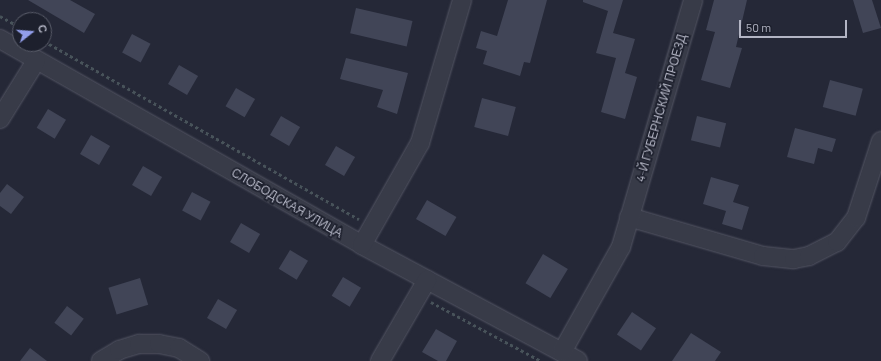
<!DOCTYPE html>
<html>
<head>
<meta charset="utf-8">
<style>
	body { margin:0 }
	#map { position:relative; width:881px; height:361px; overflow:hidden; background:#252837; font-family:Barlow,sans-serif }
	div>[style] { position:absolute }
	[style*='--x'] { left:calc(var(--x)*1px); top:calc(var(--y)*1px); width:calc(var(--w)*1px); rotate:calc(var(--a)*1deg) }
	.building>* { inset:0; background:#414557; transform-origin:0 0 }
	.path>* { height:2.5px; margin-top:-1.25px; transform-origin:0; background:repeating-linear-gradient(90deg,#48535a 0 3px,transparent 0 6px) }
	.roads { filter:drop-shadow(0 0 1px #535563) drop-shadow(0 0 1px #535563) }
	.minor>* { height:18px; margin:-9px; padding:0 9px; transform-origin:9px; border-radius:9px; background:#383b48 }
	span { translate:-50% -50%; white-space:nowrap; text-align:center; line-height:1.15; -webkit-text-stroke:3.5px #1d202d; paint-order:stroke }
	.street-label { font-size:12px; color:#b3b5c4 }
	.north { position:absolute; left:12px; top:12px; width:40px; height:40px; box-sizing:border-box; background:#1d202d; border:1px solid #595c69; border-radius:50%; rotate:73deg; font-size:11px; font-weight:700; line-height:16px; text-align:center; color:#b3b5c4 }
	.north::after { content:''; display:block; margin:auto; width:14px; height:18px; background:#929eea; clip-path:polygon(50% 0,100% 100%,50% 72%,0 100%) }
	.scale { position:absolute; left:739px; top:20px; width:108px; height:18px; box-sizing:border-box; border:2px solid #b3b5c4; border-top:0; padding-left:5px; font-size:12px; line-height:14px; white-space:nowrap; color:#b3b5c4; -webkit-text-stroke:3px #1d202d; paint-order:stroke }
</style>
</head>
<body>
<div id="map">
	<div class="building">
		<div style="clip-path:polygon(28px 0,70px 0,95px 14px,84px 33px)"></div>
		<div style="clip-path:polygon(508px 0,547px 0,530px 63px,524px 62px,520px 76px,483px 64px,487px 51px,476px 48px,481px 31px,497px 36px)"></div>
		<div style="clip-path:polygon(583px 0,623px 0,613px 33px,635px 39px,625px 73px,637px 77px,625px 119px,601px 112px,616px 58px,596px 53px,608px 11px,583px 2px)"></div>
		<div style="clip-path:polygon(714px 0,747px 0,736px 47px,742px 48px,730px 88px,701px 80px,715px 32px,706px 30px)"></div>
		<div style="clip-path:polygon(853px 0,872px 0,881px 28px,863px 33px)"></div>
		<div style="left:356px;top:8px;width:58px;height:26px;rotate:13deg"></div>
		<div style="left:132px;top:34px;width:21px;height:21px;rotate:28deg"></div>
		<div style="clip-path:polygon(346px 58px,408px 73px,397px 114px,377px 107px,383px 90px,340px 79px)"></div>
		<div style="left:179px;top:65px;width:22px;height:22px;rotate:30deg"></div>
		<div style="left:830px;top:80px;width:34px;height:28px;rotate:15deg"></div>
		<div style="left:236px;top:88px;width:22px;height:21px;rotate:30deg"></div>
		<div style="left:482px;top:98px;width:35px;height:30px;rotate:15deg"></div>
		<div style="left:48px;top:109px;width:21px;height:22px;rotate:31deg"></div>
		<div style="left:281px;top:116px;width:22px;height:22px;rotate:30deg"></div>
		<div style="left:697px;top:116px;width:30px;height:25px;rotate:14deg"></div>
		<div style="clip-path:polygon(795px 128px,836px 139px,832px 152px,818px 148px,814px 164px,787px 157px)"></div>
		<div style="left:91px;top:135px;width:22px;height:22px;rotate:30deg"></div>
		<div style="left:336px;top:146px;width:22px;height:22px;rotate:30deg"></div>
		<div style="left:143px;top:166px;width:22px;height:22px;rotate:30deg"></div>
		<div style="clip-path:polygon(711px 177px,739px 185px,733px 202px,749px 207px,742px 230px,722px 224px,726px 211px,703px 204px)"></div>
		<div style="clip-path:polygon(7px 184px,24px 197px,11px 214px,0 206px,0 193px)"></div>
		<div style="left:192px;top:192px;width:21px;height:21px;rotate:28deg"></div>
		<div style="left:427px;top:200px;width:34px;height:22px;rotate:30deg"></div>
		<div style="left:241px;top:223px;width:22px;height:22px;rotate:30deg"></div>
		<div style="left:290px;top:250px;width:21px;height:22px;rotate:31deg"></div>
		<div style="left:543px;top:254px;width:29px;height:34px;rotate:31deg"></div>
		<div style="left:343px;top:277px;width:21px;height:22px;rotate:31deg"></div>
		<div style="left:140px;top:278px;width:28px;height:33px;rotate:73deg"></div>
		<div style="left:218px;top:299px;width:22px;height:22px;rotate:30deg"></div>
		<div style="left:67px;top:306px;width:21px;height:21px;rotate:37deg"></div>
		<div style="left:632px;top:312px;width:29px;height:27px;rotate:34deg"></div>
		<div style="clip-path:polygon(436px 329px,457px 341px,446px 361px,438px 361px,422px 352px)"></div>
		<div style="clip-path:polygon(691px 333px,721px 352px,715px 361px,672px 361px)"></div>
		<div style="clip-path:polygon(30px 348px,47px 361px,20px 361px)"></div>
	</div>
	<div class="path">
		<div style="--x:0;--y:16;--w:23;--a:29"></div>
		<div style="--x:44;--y:41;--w:362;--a:29.5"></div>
		<div style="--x:431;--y:302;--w:125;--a:28.2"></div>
	</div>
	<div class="roads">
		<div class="minor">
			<div style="--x:0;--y:39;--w:417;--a:29.6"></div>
			<div style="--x:362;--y:245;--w:245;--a:28.2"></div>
			<div style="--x:0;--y:119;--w:68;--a:-58.2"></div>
			<div style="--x:629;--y:217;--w:140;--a:16.2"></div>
			<div style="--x:763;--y:256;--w:31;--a:6"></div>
			<div style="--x:794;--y:259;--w:15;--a:-11"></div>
			<div style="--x:809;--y:256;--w:31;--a:-27"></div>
			<div style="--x:837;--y:242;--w:31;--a:-52"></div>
			<div style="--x:856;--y:218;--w:81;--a:-72"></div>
			<div style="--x:362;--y:245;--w:117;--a:-60.4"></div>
			<div style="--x:420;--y:143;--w:149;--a:-73.6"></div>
			<div style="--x:562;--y:352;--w:120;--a:-60.7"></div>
			<div style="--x:621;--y:247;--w:257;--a:-73.7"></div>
			<div style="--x:101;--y:361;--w:21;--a:-31"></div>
			<div style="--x:119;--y:350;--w:21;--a:-17"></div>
			<div style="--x:139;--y:344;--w:20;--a:0"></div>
			<div style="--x:159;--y:344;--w:20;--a:11"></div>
			<div style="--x:179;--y:348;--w:25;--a:32"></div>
			<div style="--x:380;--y:361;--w:94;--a:-59.9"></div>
		</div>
	</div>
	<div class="street-label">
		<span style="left:661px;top:108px;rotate:-74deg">4-Й ГУБЕРНСКИЙ ПРОЕЗД</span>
		<span style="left:287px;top:203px;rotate:30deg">СЛОБОДСКАЯ УЛИЦА</span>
	</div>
	<div class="north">С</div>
	<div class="scale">50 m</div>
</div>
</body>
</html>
